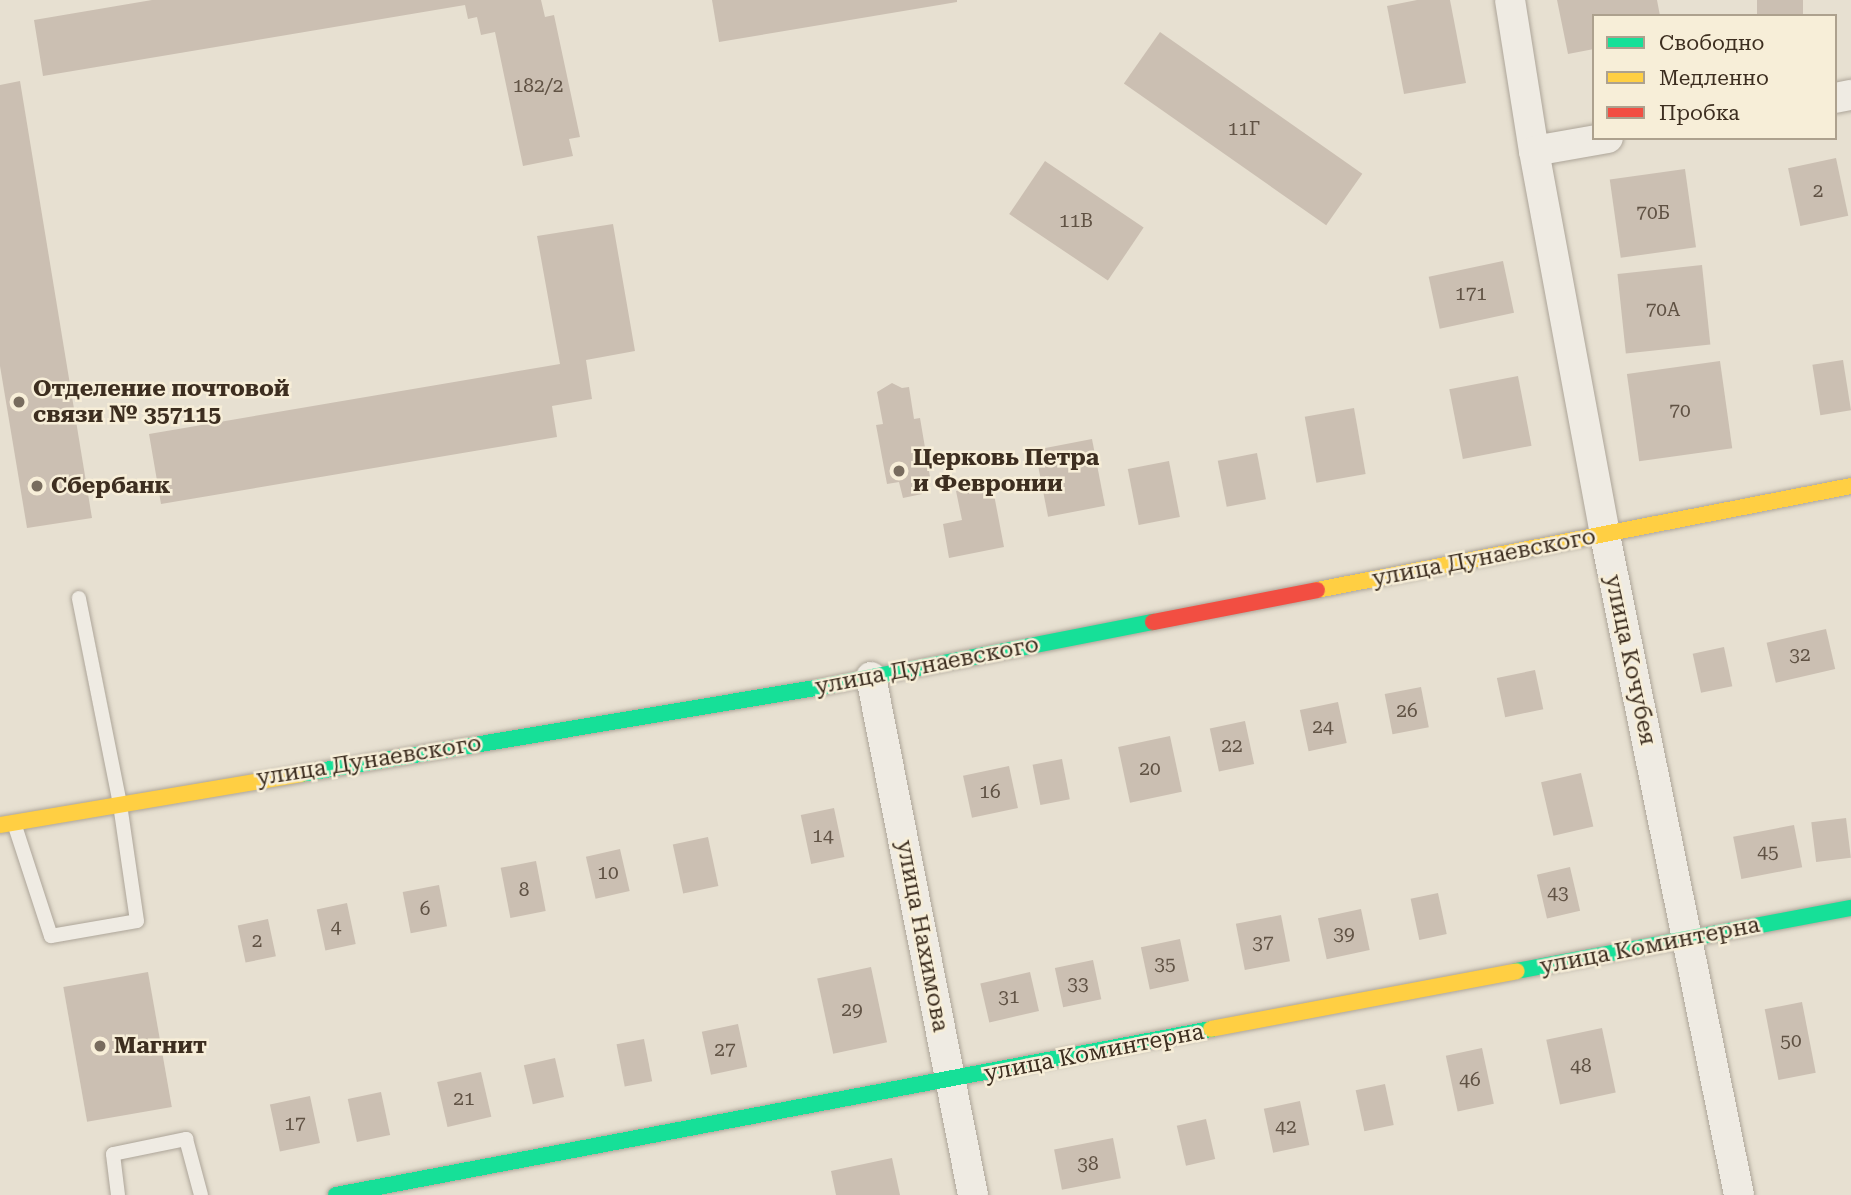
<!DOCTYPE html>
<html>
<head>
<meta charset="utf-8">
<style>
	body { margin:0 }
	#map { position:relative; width:1851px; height:1195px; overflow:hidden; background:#e7e0d1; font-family:"Roboto Serif",serif }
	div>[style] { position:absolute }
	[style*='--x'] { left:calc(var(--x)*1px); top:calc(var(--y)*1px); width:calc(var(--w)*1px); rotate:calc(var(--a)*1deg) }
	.building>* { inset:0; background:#cbbfb2; transform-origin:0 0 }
	.roads { filter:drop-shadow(0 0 2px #ada599) drop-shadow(0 0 2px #ada599) }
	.lane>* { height:14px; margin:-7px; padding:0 7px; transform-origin:7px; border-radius:7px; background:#efebe3 }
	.street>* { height:30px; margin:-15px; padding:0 15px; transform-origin:15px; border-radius:15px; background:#efebe3 }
	.fast>* { height:16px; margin:-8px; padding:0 8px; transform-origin:8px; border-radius:8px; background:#16e098 }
	.slow>* { height:16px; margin:-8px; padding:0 8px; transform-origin:8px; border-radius:8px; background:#ffcf43 }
	.jam>* { height:16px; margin:-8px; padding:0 8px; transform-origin:8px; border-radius:8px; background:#f24e42 }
	.dots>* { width:19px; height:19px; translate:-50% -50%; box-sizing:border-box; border:4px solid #f7eed8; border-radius:50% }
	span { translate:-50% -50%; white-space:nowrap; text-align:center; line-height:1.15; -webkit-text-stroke:5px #f7eed8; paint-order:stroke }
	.number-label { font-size:19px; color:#605244 }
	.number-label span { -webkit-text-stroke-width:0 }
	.poi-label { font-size:23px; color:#3d2e20; font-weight:700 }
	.left { translate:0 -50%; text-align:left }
	.street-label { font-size:23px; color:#3d2e20 }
	.legend { position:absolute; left:1592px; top:14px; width:245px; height:126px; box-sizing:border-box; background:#f7eed8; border:2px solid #ada18e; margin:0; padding:9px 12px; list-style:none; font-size:21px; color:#3d2e20 }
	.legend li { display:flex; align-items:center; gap:14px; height:35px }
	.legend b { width:35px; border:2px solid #ada18e }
</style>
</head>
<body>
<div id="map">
	<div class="building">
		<div style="clip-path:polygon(152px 0,541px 0,545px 17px,554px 15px,580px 137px,569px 139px,573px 156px,523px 166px,495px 32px,481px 35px,477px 17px,468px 19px,465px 5px,43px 76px,34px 20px)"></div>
		<div style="clip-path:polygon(712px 0,957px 0,957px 2px,719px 42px)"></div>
		<div style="clip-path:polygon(1417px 0,1450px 0,1466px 83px,1404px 94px,1387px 6px)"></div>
		<div style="clip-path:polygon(1557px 0,1657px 0,1660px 16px,1594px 16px,1594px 49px,1568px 54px)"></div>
		<div style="left:1757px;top:0;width:46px;height:16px"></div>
		<div style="left:1160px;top:32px;width:247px;height:63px;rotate:35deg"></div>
		<div style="clip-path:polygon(20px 81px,92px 518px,27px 528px,0 366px,0 85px)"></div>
		<div style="left:1836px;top:158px;width:59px;height:49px;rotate:78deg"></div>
		<div style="left:1045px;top:161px;width:119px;height:64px;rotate:34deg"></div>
		<div style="left:1685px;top:169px;width:79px;height:76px;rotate:82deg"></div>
		<div style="clip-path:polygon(613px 224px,635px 351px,586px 360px,592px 399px,552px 406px,557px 437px,161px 504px,149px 434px,560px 364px,537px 236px)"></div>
		<div style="left:1503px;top:261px;width:53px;height:76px;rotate:78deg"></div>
		<div style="left:1702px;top:265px;width:80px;height:85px;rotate:84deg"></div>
		<div style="left:1843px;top:360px;width:51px;height:31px;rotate:81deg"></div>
		<div style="left:1720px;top:361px;width:88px;height:94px;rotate:82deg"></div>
		<div style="left:1518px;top:376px;width:71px;height:70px;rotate:79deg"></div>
		<div style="clip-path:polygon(892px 383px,902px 388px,909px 387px,914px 419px,920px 418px,930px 477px,919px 479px,922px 494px,903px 498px,899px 482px,887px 484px,876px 425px,883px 424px,877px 392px)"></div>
		<div style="left:1354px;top:408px;width:67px;height:50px;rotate:80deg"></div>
		<div style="left:1092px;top:439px;width:68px;height:58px;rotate:79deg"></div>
		<div style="left:1257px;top:453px;width:47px;height:40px;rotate:79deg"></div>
		<div style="left:1169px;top:461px;width:57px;height:42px;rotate:79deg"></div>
		<div style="clip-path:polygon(992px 484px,1004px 547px,949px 558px,943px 524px,962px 520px,956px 491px)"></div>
		<div style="left:1826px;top:629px;width:41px;height:61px;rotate:77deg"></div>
		<div style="left:1724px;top:647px;width:40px;height:32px;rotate:78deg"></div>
		<div style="left:1535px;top:670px;width:40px;height:39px;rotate:78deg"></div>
		<div style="left:1421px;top:687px;width:41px;height:37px;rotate:79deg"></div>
		<div style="left:1338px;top:702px;width:42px;height:39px;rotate:78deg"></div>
		<div style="left:1245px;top:721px;width:44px;height:36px;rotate:78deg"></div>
		<div style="left:1170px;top:736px;width:57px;height:53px;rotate:78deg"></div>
		<div style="left:1062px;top:759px;width:41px;height:30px;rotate:79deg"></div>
		<div style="left:1009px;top:766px;width:43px;height:47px;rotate:78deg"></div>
		<div style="left:1581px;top:773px;width:55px;height:41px;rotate:77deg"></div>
		<div style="left:834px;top:808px;width:50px;height:34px;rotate:78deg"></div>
		<div style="left:1846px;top:818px;width:40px;height:35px;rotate:83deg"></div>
		<div style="left:1794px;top:825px;width:43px;height:62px;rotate:79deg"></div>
		<div style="left:708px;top:837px;width:50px;height:36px;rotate:78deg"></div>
		<div style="left:620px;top:849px;width:43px;height:35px;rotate:77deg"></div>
		<div style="left:536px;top:861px;width:51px;height:36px;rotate:79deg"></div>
		<div style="left:1570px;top:867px;width:45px;height:34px;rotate:77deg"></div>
		<div style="left:439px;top:885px;width:42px;height:37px;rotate:79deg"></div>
		<div style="left:1438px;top:893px;width:42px;height:28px;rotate:78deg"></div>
		<div style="left:347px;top:903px;width:42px;height:31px;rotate:78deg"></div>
		<div style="left:1361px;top:909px;width:42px;height:44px;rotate:78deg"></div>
		<div style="left:1281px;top:915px;width:47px;height:46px;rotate:79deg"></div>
		<div style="left:268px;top:919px;width:38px;height:31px;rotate:78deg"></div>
		<div style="left:1180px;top:939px;width:43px;height:40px;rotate:78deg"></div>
		<div style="left:1093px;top:960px;width:40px;height:39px;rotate:78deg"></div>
		<div style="left:871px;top:967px;width:77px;height:55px;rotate:78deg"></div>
		<div style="left:148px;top:972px;width:137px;height:86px;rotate:80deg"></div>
		<div style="left:1030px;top:972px;width:40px;height:51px;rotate:77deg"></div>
		<div style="left:1802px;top:1002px;width:72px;height:38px;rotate:79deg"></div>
		<div style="left:738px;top:1024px;width:44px;height:37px;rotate:78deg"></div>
		<div style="left:1602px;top:1028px;width:66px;height:57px;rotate:78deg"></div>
		<div style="left:644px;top:1039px;width:43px;height:28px;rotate:79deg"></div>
		<div style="left:1482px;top:1048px;width:57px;height:37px;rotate:78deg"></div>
		<div style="left:555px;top:1058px;width:40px;height:32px;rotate:77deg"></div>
		<div style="left:481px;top:1072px;width:46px;height:45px;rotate:77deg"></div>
		<div style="left:1385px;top:1084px;width:42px;height:30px;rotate:78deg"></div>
		<div style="left:381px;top:1092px;width:44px;height:34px;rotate:78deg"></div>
		<div style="left:310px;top:1096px;width:48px;height:41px;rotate:78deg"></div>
		<div style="left:1300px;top:1101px;width:45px;height:37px;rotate:78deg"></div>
		<div style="left:1206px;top:1119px;width:41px;height:30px;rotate:77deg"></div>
		<div style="left:1113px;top:1138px;width:41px;height:60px;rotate:79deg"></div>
		<div style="clip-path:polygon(892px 1158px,900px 1195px,836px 1195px,831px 1171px)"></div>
	</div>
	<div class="roads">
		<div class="lane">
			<div style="--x:14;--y:823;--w:119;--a:71.9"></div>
			<div style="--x:51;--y:936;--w:87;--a:-9.9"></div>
			<div style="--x:137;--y:921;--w:118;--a:-98.3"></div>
			<div style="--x:120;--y:804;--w:210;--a:-101.3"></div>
			<div style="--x:118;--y:1195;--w:41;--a:-97"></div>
			<div style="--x:113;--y:1154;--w:75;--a:-11.6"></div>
			<div style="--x:186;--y:1139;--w:58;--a:75"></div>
		</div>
		<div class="street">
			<div style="--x:1510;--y:0;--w:153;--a:81"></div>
			<div style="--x:1534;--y:151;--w:391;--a:79.5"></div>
			<div style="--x:1605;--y:535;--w:673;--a:78.52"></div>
			<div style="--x:1835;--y:98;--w:16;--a:-11"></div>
			<div style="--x:1534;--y:151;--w:75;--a:-10"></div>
			<div style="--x:871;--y:677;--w:528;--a:78.86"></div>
		</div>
		<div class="fast">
			<div style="--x:301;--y:774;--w:527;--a:-9.5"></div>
			<div style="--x:821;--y:687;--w:338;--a:-11.1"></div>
			<div style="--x:1517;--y:971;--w:340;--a:-10.7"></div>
			<div style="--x:336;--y:1195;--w:891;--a:-10.74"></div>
		</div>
		<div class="slow">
			<div style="--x:1317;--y:590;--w:544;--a:-11.02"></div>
			<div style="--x:0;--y:825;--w:305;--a:-9.6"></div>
			<div style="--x:1211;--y:1029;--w:311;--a:-10.7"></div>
		</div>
		<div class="jam">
			<div style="--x:1153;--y:622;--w:167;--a:-11"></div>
		</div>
	</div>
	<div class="dots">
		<div style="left:19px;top:402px;background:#786c5e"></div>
		<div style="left:899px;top:471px;background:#786c5e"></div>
		<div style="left:37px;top:486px;background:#786c5e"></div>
		<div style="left:100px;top:1046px;background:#786c5e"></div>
	</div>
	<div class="number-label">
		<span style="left:538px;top:86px">182/2</span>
		<span style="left:1244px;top:129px">11Г</span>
		<span style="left:1818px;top:191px">2</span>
		<span style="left:1653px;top:213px">70Б</span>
		<span style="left:1076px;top:221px">11В</span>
		<span style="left:1471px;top:294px">171</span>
		<span style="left:1663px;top:310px">70А</span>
		<span style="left:1680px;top:411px">70</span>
		<span style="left:1800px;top:655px">32</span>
		<span style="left:1407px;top:711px">26</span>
		<span style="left:1323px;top:727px">24</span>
		<span style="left:1232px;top:746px">22</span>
		<span style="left:1150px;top:769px">20</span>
		<span style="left:990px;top:792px">16</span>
		<span style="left:823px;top:836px">14</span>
		<span style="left:1768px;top:852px">45</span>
		<span style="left:608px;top:873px">10</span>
		<span style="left:524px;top:890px">8</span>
		<span style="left:1558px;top:893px">43</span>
		<span style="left:425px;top:909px">6</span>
		<span style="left:336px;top:927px">4</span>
		<span style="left:1344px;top:934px">39</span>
		<span style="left:257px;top:941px">2</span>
		<span style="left:1263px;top:943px">37</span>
		<span style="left:1165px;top:964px">35</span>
		<span style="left:1078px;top:984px">33</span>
		<span style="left:1009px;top:997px">31</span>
		<span style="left:852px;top:1010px">29</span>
		<span style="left:1791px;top:1041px">50</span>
		<span style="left:725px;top:1050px">27</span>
		<span style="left:1581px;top:1066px">48</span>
		<span style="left:1470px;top:1080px">46</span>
		<span style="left:464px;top:1099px">21</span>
		<span style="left:295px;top:1124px">17</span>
		<span style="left:1286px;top:1127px">42</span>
		<span style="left:1088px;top:1164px">38</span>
	</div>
	<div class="poi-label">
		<span class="left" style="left:33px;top:402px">Отделение почтовой<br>связи № 357115</span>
		<span class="left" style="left:913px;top:471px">Церковь Петра<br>и Февронии</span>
		<span class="left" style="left:51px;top:486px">Сбербанк</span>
		<span class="left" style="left:114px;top:1046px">Магнит</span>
	</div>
	<div class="street-label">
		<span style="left:1484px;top:558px;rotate:-11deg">улица Дунаевского</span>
		<span style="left:1630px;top:660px;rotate:78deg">улица Кочубея</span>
		<span style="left:927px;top:666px;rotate:-11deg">улица Дунаевского</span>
		<span style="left:369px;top:761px;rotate:-9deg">улица Дунаевского</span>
		<span style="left:922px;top:936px;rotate:79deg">улица Нахимова</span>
		<span style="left:1650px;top:946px;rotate:-11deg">улица Коминтерна</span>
		<span style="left:1094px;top:1053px;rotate:-11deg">улица Коминтерна</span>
	</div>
	<ul class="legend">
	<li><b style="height:9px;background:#16e098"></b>Свободно</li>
	<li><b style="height:9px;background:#ffcf43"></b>Медленно</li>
	<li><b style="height:9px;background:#f24e42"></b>Пробка</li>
	</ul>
</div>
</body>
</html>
